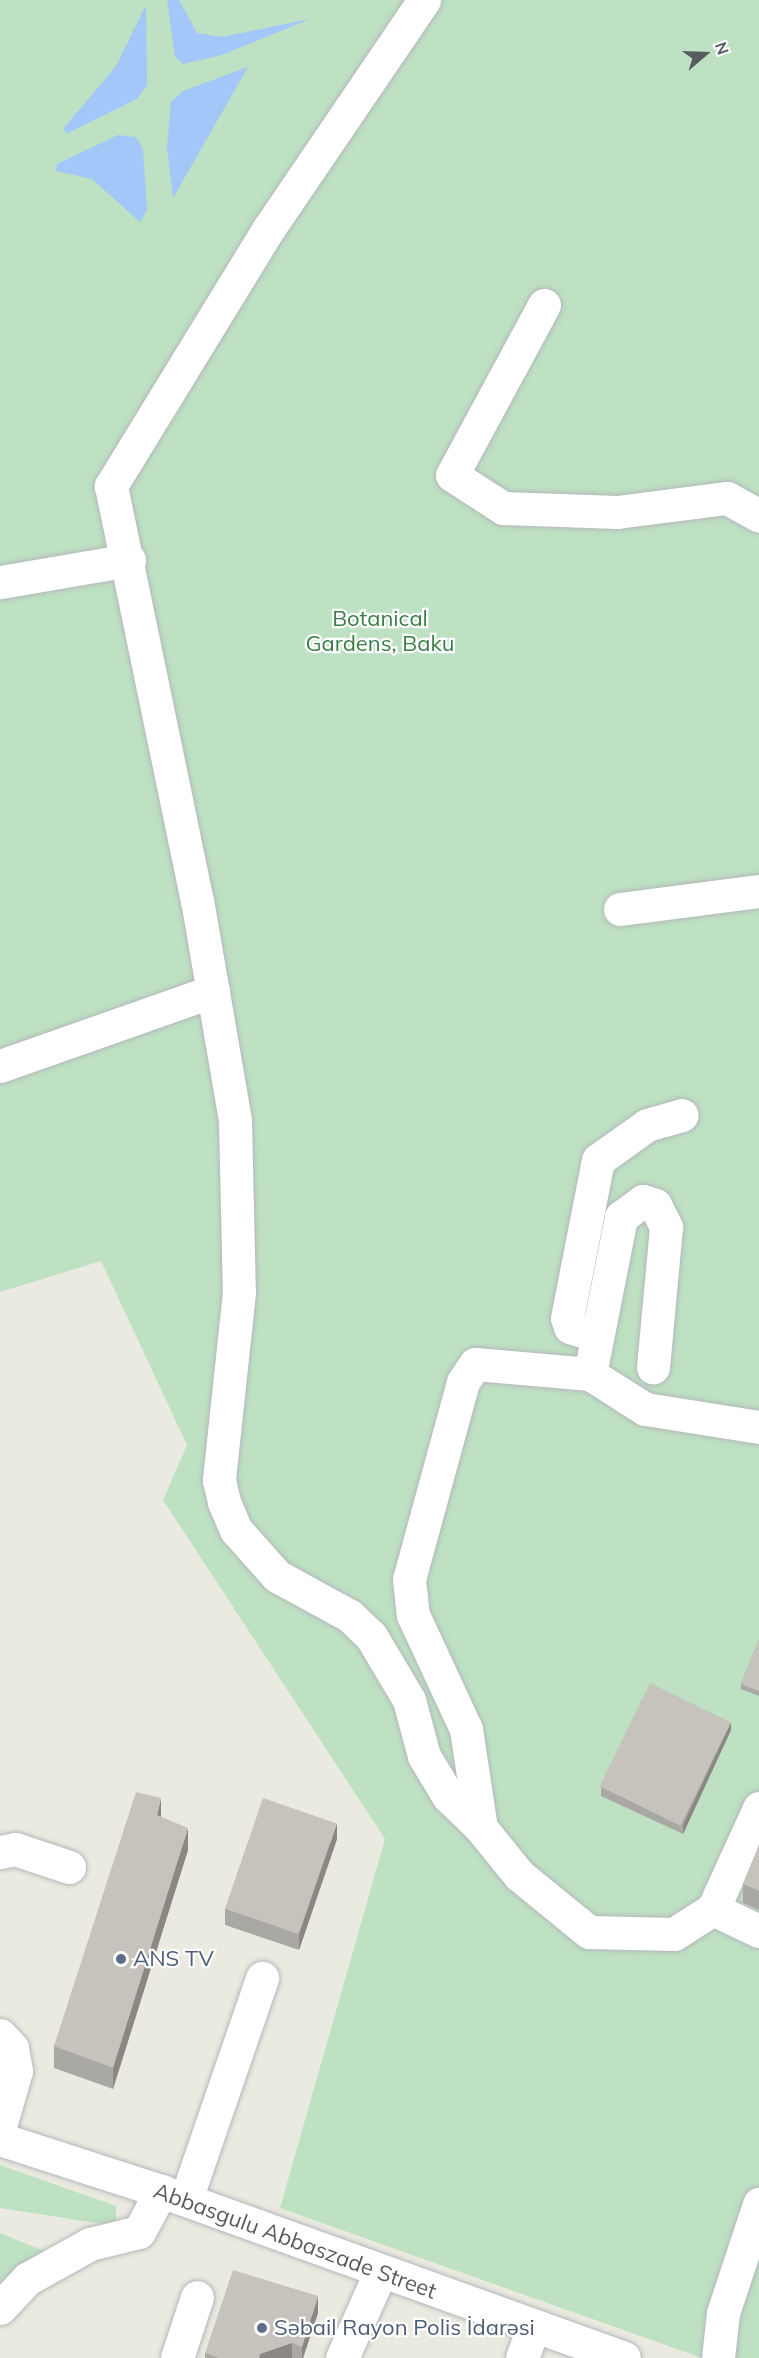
<!DOCTYPE html>
<html>
<head>
<meta charset="utf-8">
<style>
	body { margin:0 }
	#map { position:relative; width:759px; height:2358px; overflow:hidden; background:#ebeae0; font-family:Mulish,sans-serif }
	div>[style] { position:absolute }
	[style*='--x'] { left:calc(var(--x)*1px); top:calc(var(--y)*1px); width:calc(var(--w)*1px); rotate:calc(var(--a)*1deg) }
	.green>* { inset:0; background:#bde1c2 }
	.water>* { inset:0; background:#a2c7f8 }
	.roads { filter:drop-shadow(0 0 2px #b5b7bc) drop-shadow(0 0 2px #b5b7bc) }
	.minor>* { height:33px; margin:-16.5px; padding:0 16.5px; transform-origin:16.5px; border-radius:16.5px; background:#fff }
	.wall>* { inset:0; background:#aaa8a3 }
	.shaded-wall>* { inset:0; background:#8b8884 }
	.building>* { inset:0; background:#c6c3bd; transform-origin:0 0 }
	.dots>* { width:16px; height:16px; translate:-50% -50%; box-sizing:border-box; border:3px solid #fff; border-radius:50% }
	span { translate:-50% -50%; white-space:nowrap; text-align:center; line-height:1.15; -webkit-text-stroke:4.5px #fff; paint-order:stroke }
	.park-label { font-size:22px; color:#397e45 }
	.service-label { font-size:22px; color:#4e5e75 }
	.left { translate:0 -50%; text-align:left }
	.street-label { font-size:22px; color:#585b60 }
	.north { position:absolute; left:675px; top:24px; width:60px; height:60px; -webkit-text-stroke:4px #fff; paint-order:stroke; rotate:71deg; font-size:16px; font-weight:700; line-height:24px; text-align:center; color:#585b60 }
	.north::after { content:''; display:block; margin:auto; width:21px; height:27px; background:#585b60; clip-path:polygon(50% 0,100% 100%,50% 72%,0 100%) }
</style>
</head>
<body>
<div id="map">
	<div class="green">
		<div style="clip-path:polygon(0 0,759px 0,759px 2358px,702px 2358px,280px 2208px,385px 1839px,163px 1500px,187px 1445px,101px 1261px,0 1292px)"></div>
		<div style="clip-path:polygon(0 2165px,116px 2206px,116px 2226px,0 2208px)"></div>
		<div style="clip-path:polygon(0 2233px,44px 2251px,0 2286px)"></div>
	</div>
	<div class="water">
		<div style="clip-path:polygon(167px 0,179px 0,197px 33px,222px 37px,310px 19px,222px 55px,183px 64px,175px 57px)"></div>
		<div style="clip-path:polygon(146px 5px,147px 85px,137px 99px,66px 134px,64px 128px,116px 66px)"></div>
		<div style="clip-path:polygon(248px 67px,173px 198px,167px 148px,171px 102px,183px 91px)"></div>
		<div style="clip-path:polygon(118px 135px,136px 137px,143px 149px,147px 210px,140px 222px,92px 179px,56px 171px,57px 164px)"></div>
	</div>
	<div class="roads">
		<div class="minor">
			<div style="--x:424;--y:0;--w:276;--a:124.2"></div>
			<div style="--x:269;--y:228;--w:303;--a:121.5"></div>
			<div style="--x:111;--y:486;--w:423;--a:78.3"></div>
			<div style="--x:197;--y:900;--w:224;--a:80.2"></div>
			<div style="--x:235;--y:1121;--w:171;--a:88.7"></div>
			<div style="--x:239;--y:1292;--w:189;--a:96.1"></div>
			<div style="--x:219;--y:1480;--w:23;--a:77"></div>
			<div style="--x:224;--y:1502;--w:30;--a:67"></div>
			<div style="--x:236;--y:1530;--w:62;--a:48.3"></div>
			<div style="--x:277;--y:1576;--w:83;--a:28.7"></div>
			<div style="--x:350;--y:1616;--w:29;--a:44"></div>
			<div style="--x:371;--y:1636;--w:74;--a:59.3"></div>
			<div style="--x:409;--y:1700;--w:58;--a:75"></div>
			<div style="--x:424;--y:1756;--w:47;--a:59"></div>
			<div style="--x:448;--y:1796;--w:46;--a:44.1"></div>
			<div style="--x:544;--y:305;--w:193;--a:118.4"></div>
			<div style="--x:452;--y:475;--w:61;--a:32.9"></div>
			<div style="--x:503;--y:508;--w:114;--a:2"></div>
			<div style="--x:617;--y:512;--w:111;--a:-7.3"></div>
			<div style="--x:727;--y:498;--w:37;--a:29"></div>
			<div style="--x:0;--y:582;--w:131;--a:-9.7"></div>
			<div style="--x:620;--y:909;--w:140;--a:-7.4"></div>
			<div style="--x:0;--y:1066;--w:226;--a:-19.4"></div>
			<div style="--x:596;--y:1335;--w:27;--a:-163"></div>
			<div style="--x:570;--y:1327;--w:9;--a:-108"></div>
			<div style="--x:567;--y:1318;--w:161;--a:-78.9"></div>
			<div style="--x:598;--y:1160;--w:60;--a:-35.5"></div>
			<div style="--x:647;--y:1125;--w:36;--a:-16"></div>
			<div style="--x:590;--y:1374;--w:160;--a:-78.8"></div>
			<div style="--x:621;--y:1217;--w:27;--a:-36"></div>
			<div style="--x:643;--y:1201;--w:13;--a:18"></div>
			<div style="--x:655;--y:1205;--w:25;--a:63"></div>
			<div style="--x:666;--y:1227;--w:141;--a:95.3"></div>
			<div style="--x:759;--y:1427;--w:115;--a:-171"></div>
			<div style="--x:645;--y:1409;--w:65;--a:-147.5"></div>
			<div style="--x:590;--y:1374;--w:115;--a:-175"></div>
			<div style="--x:475;--y:1364;--w:22;--a:124"></div>
			<div style="--x:463;--y:1382;--w:204;--a:105.3"></div>
			<div style="--x:409;--y:1579;--w:36;--a:84"></div>
			<div style="--x:413;--y:1615;--w:126;--a:65.1"></div>
			<div style="--x:466;--y:1729;--w:100;--a:81.4"></div>
			<div style="--x:481;--y:1828;--w:60;--a:51"></div>
			<div style="--x:519;--y:1875;--w:90;--a:39.2"></div>
			<div style="--x:589;--y:1932;--w:85;--a:1.3"></div>
			<div style="--x:674;--y:1934;--w:46;--a:-32.7"></div>
			<div style="--x:713;--y:1909;--w:51;--a:25.6"></div>
			<div style="--x:0;--y:1852;--w:15;--a:-11"></div>
			<div style="--x:15;--y:1849;--w:57;--a:18.4"></div>
			<div style="--x:713;--y:1909;--w:111;--a:-65.5"></div>
			<div style="--x:0;--y:2035;--w:18;--a:47"></div>
			<div style="--x:12;--y:2048;--w:23;--a:80"></div>
			<div style="--x:16;--y:2071;--w:57;--a:106.2"></div>
			<div style="--x:0;--y:2139;--w:169;--a:17.9"></div>
			<div style="--x:161;--y:2191;--w:492;--a:19.8"></div>
			<div style="--x:186;--y:2199;--w:234;--a:-71"></div>
			<div style="--x:0;--y:2308;--w:40;--a:-47"></div>
			<div style="--x:27;--y:2279;--w:72;--a:-29.1"></div>
			<div style="--x:90;--y:2244;--w:50;--a:-13.8"></div>
			<div style="--x:139;--y:2232;--w:47;--a:-61.8"></div>
			<div style="--x:177;--y:2358;--w:64;--a:-71.8"></div>
			<div style="--x:342;--y:2358;--w:93;--a:-65.9"></div>
			<div style="--x:522;--y:2358;--w:32;--a:-70"></div>
			<div style="--x:718;--y:2358;--w:45;--a:-83.7"></div>
			<div style="--x:723;--y:2313;--w:115;--a:-71.7"></div>
		</div>
	</div>
	<div class="wall">
		<div style="clip-path:polygon(759px 1639px,759px 1696px,741px 1689px,741px 1684px)"></div>
		<div style="clip-path:polygon(731px 1730px,683px 1834px,601px 1796px,601px 1787px)"></div>
		<div style="clip-path:polygon(161px 1817px,188px 1850px,113px 2089px,54px 2068px,54px 2046px)"></div>
		<div style="clip-path:polygon(337px 1839px,299px 1950px,225px 1925px,225px 1909px)"></div>
		<div style="clip-path:polygon(759px 1845px,759px 1910px,743px 1903px,743px 1884px)"></div>
		<div style="clip-path:polygon(318px 2313px,303px 2358px,205px 2358px,205px 2353px)"></div>
	</div>
	<div class="shaded-wall">
		<div style="clip-path:polygon(731px 1722px,731px 1730px,683px 1834px,683px 1825px)"></div>
		<div style="clip-path:polygon(161px 1798px,161px 1820px,157px 1815px)"></div>
		<div style="clip-path:polygon(337px 1823px,337px 1839px,299px 1950px,299px 1934px)"></div>
		<div style="clip-path:polygon(188px 1828px,188px 1850px,113px 2089px,113px 2068px)"></div>
		<div style="clip-path:polygon(318px 2296px,318px 2313px,303px 2358px,302px 2358px,302px 2347px)"></div>
		<div style="clip-path:polygon(292px 2343px,292px 2358px,259px 2358px,260px 2354px)"></div>
	</div>
	<div class="building">
		<div style="clip-path:polygon(759px 1639px,759px 1691px,741px 1684px)"></div>
		<div style="left:650px;top:1683px;width:90px;height:115px;rotate:26deg"></div>
		<div style="clip-path:polygon(136px 1792px,161px 1798px,157px 1815px,188px 1828px,113px 2068px,54px 2046px)"></div>
		<div style="left:263px;top:1798px;width:78px;height:117px;rotate:19deg"></div>
		<div style="clip-path:polygon(759px 1845px,759px 1891px,743px 1884px)"></div>
		<div style="clip-path:polygon(233px 2270px,318px 2296px,302px 2347px,292px 2343px,260px 2354px,259px 2358px,219px 2358px,205px 2353px)"></div>
	</div>
	<div class="dots">
		<div style="left:121px;top:1959px;background:#5c6f8a"></div>
		<div style="left:262px;top:2328px;background:#5c6f8a"></div>
	</div>
	<div class="park-label">
		<span style="left:380px;top:631px">Botanical<br>Gardens, Baku</span>
	</div>
	<div class="service-label">
		<span class="left" style="left:133px;top:1959px">ANS TV</span>
		<span class="left" style="left:274px;top:2328px">Səbail Rayon Polis İdarəsi</span>
	</div>
	<div class="street-label">
		<span style="left:295px;top:2241px;rotate:20deg">Abbasgulu Abbaszade Street</span>
	</div>
	<div class="north">N</div>
</div>
</body>
</html>
